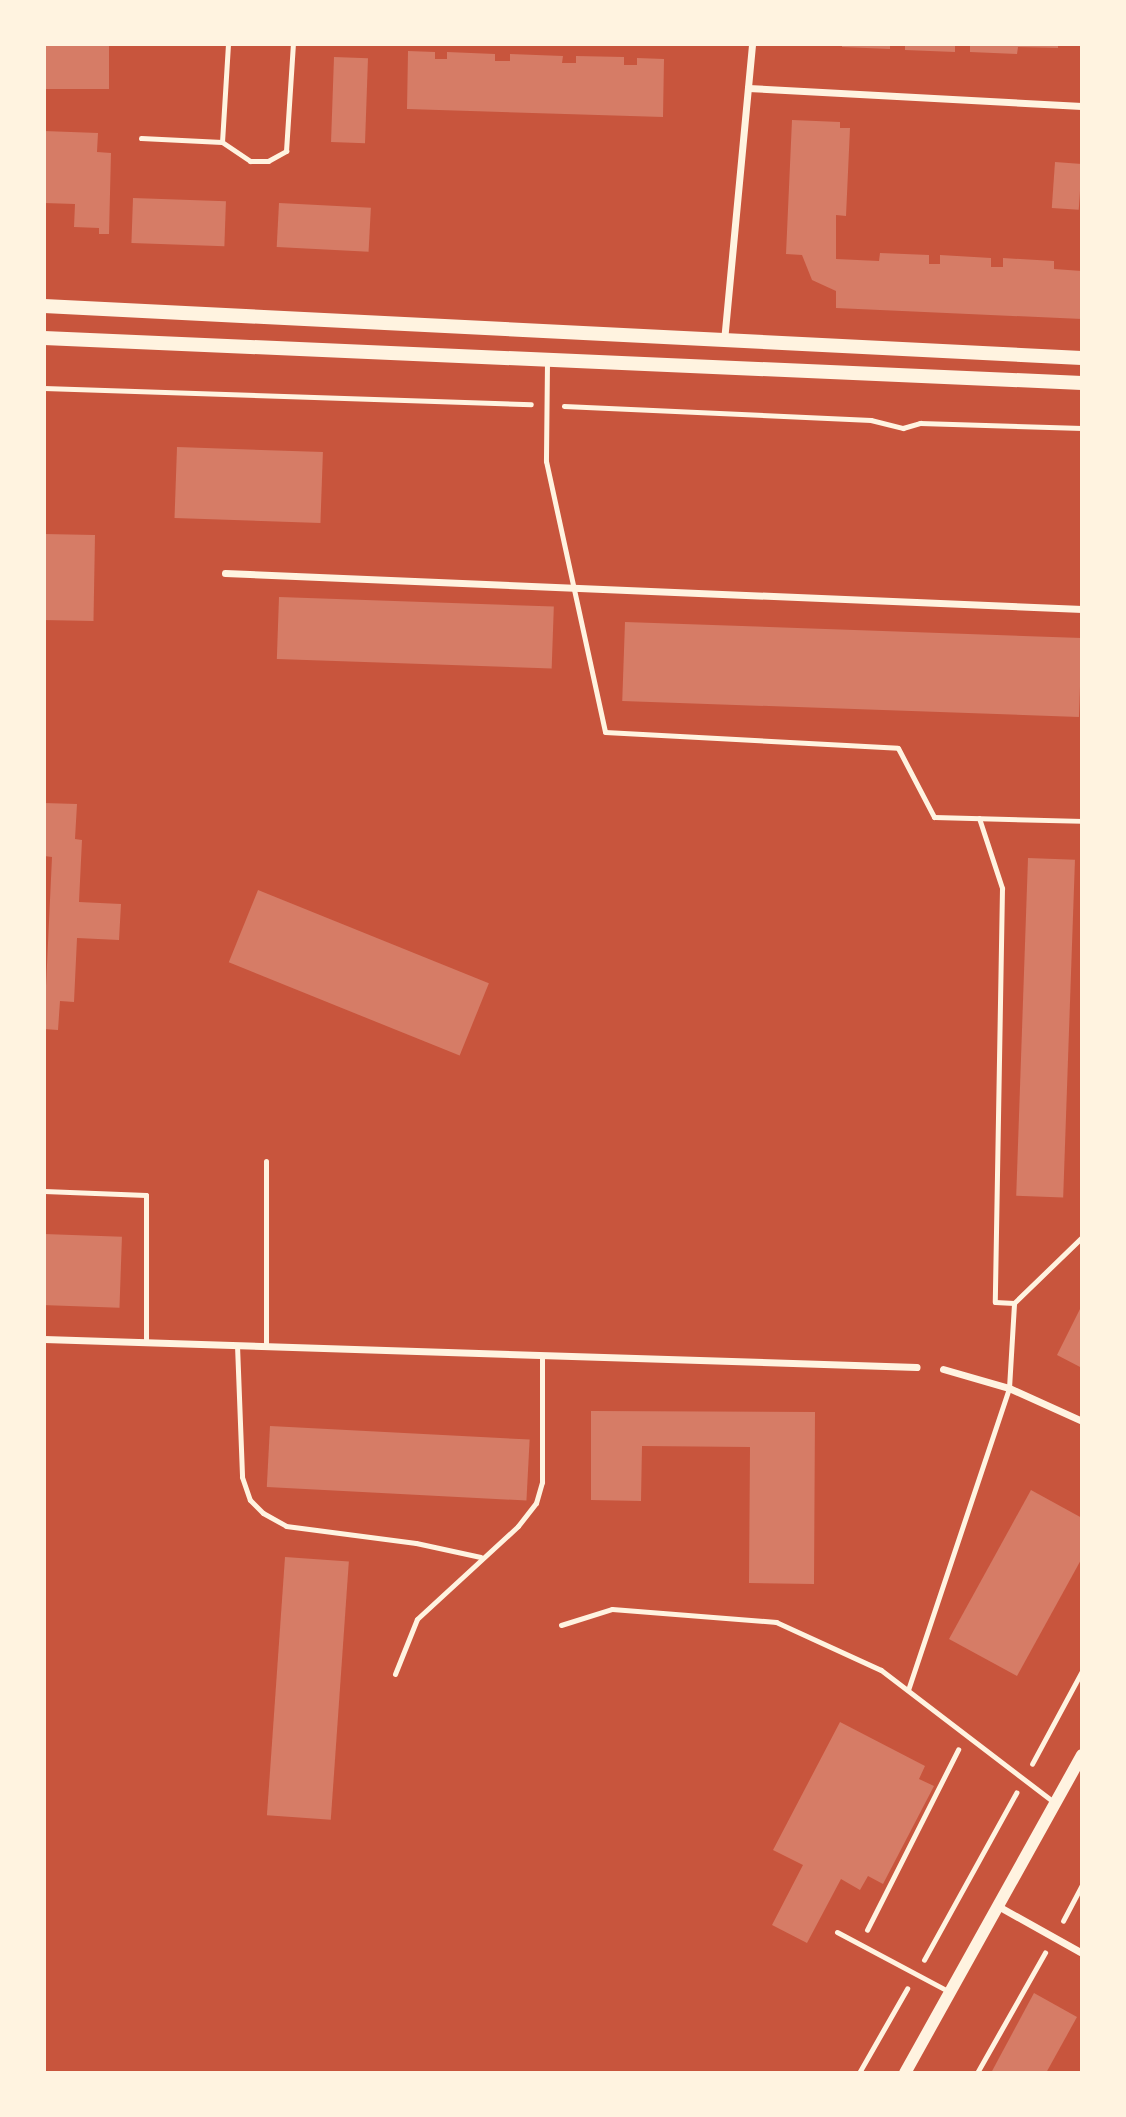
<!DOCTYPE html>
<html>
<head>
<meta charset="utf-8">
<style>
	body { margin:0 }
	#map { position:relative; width:1126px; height:2117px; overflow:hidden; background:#c8553d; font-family:Commissioner,sans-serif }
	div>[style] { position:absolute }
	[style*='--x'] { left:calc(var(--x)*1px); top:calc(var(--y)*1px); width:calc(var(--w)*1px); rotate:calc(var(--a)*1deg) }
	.building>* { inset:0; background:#d67c66; transform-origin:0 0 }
	.path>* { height:4.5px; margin:-2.25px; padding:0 2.25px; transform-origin:2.25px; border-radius:2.25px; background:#fff3e0 }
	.service>* { height:5px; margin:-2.5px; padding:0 2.5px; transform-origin:2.5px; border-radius:2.5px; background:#fff3e0 }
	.minor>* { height:7px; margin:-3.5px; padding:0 3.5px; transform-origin:3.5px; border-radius:3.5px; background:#fff3e0 }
	.tertiary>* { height:12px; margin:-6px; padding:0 6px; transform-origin:6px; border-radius:6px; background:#fff3e0 }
	.secondary>* { height:14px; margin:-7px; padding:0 7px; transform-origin:7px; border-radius:7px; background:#fff3e0 }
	span { translate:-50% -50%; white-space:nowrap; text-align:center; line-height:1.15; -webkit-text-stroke:7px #fff3e0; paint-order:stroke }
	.frame { position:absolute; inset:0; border:46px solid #fff3e0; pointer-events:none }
</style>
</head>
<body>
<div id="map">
	<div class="building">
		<div style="left:44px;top:44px;width:65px;height:45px"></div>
		<div style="clip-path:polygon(842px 44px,890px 44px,890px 49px,842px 47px)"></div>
		<div style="clip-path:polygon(905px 44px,955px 44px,955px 52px,905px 50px)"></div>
		<div style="clip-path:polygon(970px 44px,1058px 44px,1058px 48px,1018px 47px,1017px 54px,970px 52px)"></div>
		<div style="clip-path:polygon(408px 51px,435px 52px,435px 59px,447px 59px,447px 52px,495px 54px,495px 61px,510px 61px,510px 54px,563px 56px,562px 63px,576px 63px,576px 56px,624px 57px,624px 65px,637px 65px,637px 58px,664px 59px,663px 117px,407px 109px)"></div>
		<div style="left:334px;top:57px;width:34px;height:85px;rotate:2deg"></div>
		<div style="clip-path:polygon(792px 120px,840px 122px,840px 128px,850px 128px,846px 216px,836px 215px,836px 259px,879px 261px,880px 253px,929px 255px,929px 264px,940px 264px,940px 255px,991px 258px,991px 267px,1003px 267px,1003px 258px,1054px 261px,1054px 269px,1082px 271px,1082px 319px,836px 308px,836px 291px,812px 280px,802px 255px,786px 254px)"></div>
		<div style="clip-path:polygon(44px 131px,98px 133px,97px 152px,111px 153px,109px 234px,99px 234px,99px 228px,74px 227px,75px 204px,44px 203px)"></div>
		<div style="left:1055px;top:162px;width:27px;height:46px;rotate:4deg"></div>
		<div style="left:133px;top:198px;width:93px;height:45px;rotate:2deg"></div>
		<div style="left:279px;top:203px;width:92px;height:44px;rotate:3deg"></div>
		<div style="left:177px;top:447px;width:146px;height:71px;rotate:2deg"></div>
		<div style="left:44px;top:534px;width:51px;height:86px;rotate:1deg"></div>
		<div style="left:279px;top:597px;width:275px;height:62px;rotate:2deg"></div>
		<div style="left:625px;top:622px;width:457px;height:79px;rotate:2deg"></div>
		<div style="clip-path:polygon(44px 803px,77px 804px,75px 839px,82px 840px,79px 902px,121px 904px,119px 940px,77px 938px,74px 1002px,60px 1001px,58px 1030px,44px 1029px,52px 857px,44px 856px)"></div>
		<div style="left:1028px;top:858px;width:47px;height:338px;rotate:2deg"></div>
		<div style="left:258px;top:890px;width:249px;height:78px;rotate:22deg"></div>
		<div style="left:44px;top:1234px;width:78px;height:71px;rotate:2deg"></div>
		<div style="clip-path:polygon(1082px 1305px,1082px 1368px,1057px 1355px)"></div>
		<div style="clip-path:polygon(591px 1411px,815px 1412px,814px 1584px,749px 1583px,750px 1447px,642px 1446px,641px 1501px,591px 1500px)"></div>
		<div style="left:270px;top:1426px;width:260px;height:61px;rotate:3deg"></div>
		<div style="clip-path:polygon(1031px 1490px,1082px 1518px,1082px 1558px,1017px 1676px,949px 1639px)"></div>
		<div style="left:285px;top:1557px;width:64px;height:259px;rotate:4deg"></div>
		<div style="clip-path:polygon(840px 1722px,925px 1766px,919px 1779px,934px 1786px,883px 1884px,868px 1876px,860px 1890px,841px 1879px,807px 1943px,772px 1925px,803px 1865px,773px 1850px)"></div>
		<div style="clip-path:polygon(1034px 1993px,1077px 2017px,1046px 2073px,991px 2073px)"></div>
	</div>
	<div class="path">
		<div style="--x:44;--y:388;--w:487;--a:1.9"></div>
		<div style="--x:564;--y:406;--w:307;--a:2.6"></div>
		<div style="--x:871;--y:420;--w:33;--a:14"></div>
		<div style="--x:903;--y:428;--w:18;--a:-16"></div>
		<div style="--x:920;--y:423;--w:162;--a:1.8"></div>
		<div style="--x:1032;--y:1764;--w:106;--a:-61.7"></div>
		<div style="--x:1063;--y:1921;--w:41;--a:-62.2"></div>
		<div style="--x:867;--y:1930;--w:202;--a:-63.2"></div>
		<div style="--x:924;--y:1960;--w:191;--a:-61.1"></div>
		<div style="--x:859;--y:2073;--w:97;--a:-60.3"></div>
		<div style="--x:977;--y:2073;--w:138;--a:-60.5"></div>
	</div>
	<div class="service">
		<div style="--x:228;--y:44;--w:98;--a:93.5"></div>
		<div style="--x:222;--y:142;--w:34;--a:34"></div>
		<div style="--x:250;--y:161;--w:18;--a:0"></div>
		<div style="--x:268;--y:161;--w:21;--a:-29"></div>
		<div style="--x:286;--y:151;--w:107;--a:-86.3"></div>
		<div style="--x:141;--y:138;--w:81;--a:2.8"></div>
		<div style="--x:547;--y:362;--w:99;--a:90.6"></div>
		<div style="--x:546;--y:461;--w:277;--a:77.7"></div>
		<div style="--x:605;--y:732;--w:293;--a:3.1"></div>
		<div style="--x:898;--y:748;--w:78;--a:62.4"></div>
		<div style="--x:934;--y:817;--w:148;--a:1.5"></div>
		<div style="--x:979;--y:818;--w:74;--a:71.8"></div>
		<div style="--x:1002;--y:888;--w:414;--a:91"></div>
		<div style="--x:995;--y:1302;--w:19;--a:3"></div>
		<div style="--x:266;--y:1161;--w:185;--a:90"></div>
		<div style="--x:44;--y:1191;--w:102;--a:2.2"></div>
		<div style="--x:146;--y:1195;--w:147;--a:90"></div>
		<div style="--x:237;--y:1345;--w:132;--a:87.8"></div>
		<div style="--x:242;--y:1477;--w:24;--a:71"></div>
		<div style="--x:250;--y:1500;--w:18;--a:45"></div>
		<div style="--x:263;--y:1513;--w:26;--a:29"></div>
		<div style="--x:286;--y:1526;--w:131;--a:7.5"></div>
		<div style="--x:416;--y:1543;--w:66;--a:12.3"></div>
		<div style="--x:561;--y:1625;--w:53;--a:-17.4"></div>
		<div style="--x:612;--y:1609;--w:165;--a:4.5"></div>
		<div style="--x:776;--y:1622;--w:115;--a:24.6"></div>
		<div style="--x:881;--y:1670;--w:219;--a:37.4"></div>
		<div style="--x:395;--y:1674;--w:59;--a:-68.2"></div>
		<div style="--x:417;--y:1619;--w:137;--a:-42.6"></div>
		<div style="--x:518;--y:1526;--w:29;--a:-52"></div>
		<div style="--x:536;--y:1503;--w:22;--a:-74"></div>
		<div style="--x:542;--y:1482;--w:127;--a:-90"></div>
		<div style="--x:908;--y:1690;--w:318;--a:-71.5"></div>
		<div style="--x:1009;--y:1388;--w:85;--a:-86.6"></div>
		<div style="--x:1014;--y:1303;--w:95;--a:-44.1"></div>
		<div style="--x:837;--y:1932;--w:128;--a:28"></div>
	</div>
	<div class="minor">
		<div style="--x:748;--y:88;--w:334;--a:3.1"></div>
		<div style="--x:724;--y:341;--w:298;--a:-84.6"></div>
		<div style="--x:225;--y:573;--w:858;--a:2.41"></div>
		<div style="--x:44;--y:1339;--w:873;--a:1.84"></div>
		<div style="--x:943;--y:1369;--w:69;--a:16.1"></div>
		<div style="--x:1009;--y:1388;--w:80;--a:24.3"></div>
		<div style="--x:998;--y:1906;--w:96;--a:29.2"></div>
	</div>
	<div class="tertiary">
		<div style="--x:905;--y:2073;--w:364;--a:-60.9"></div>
	</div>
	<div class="secondary">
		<div style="--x:44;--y:306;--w:1039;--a:2.87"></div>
		<div style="--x:44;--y:338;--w:1039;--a:2.48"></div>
	</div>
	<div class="frame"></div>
</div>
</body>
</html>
